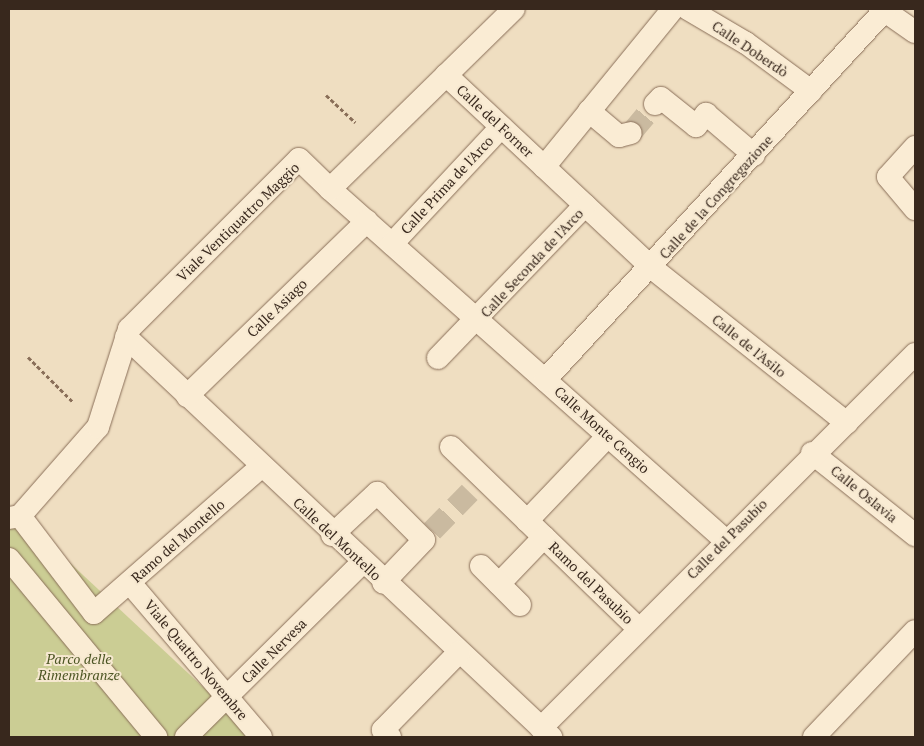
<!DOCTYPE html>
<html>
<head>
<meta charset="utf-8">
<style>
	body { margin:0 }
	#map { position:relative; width:924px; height:746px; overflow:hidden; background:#efdec1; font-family:"PT Serif",serif }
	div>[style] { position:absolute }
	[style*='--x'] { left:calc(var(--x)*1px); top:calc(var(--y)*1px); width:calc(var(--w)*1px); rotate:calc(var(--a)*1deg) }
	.green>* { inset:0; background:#cbcd94 }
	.pedestrian-tunnel>* { height:22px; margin-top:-11px; transform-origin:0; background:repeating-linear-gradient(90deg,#cabaa0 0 22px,transparent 0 33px) }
	.path>* { height:3px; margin-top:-1.5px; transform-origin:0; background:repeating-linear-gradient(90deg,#896e58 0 4px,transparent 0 6.5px) }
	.roads { filter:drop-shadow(0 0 1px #896e58) drop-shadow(0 0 1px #896e58) }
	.pedestrian>* { height:22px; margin:-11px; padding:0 11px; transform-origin:11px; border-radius:11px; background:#faecd4 }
	span { translate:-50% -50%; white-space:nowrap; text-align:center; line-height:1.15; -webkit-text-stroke:4px #f6e8d0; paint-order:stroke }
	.street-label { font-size:14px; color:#38281d }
	.park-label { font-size:14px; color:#4c5523; font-style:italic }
	.frame { position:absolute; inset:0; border:10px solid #38281d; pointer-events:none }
</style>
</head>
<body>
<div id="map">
	<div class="green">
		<div style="clip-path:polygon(9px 506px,233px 715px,251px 737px,9px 737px)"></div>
	</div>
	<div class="pedestrian-tunnel">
		<div style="--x:631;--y:133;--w:38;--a:-50"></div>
		<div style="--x:432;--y:531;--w:54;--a:-45.7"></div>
	</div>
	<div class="path">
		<div style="--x:326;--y:95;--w:40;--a:43"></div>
		<div style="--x:28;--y:357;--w:64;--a:45"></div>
	</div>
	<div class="roads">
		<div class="pedestrian">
			<div style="--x:688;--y:9;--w:67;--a:30.4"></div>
			<div style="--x:746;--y:43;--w:81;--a:36.4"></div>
			<div style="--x:882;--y:9;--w:40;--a:34.9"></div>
			<div style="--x:446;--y:75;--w:282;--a:43.1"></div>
			<div style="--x:652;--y:268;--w:249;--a:38.5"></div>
			<div style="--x:655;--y:104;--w:8;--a:-45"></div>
			<div style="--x:661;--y:98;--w:45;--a:38.7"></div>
			<div style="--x:696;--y:126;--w:16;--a:-50"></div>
			<div style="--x:706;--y:114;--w:63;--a:40.5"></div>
			<div style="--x:589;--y:111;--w:39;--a:40"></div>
			<div style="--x:619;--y:136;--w:12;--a:-14"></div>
			<div style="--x:915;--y:147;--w:40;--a:132"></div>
			<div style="--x:888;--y:177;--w:42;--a:49.8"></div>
			<div style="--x:544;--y:167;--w:204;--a:-50.8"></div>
			<div style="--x:330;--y:189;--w:528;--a:41.62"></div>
			<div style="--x:392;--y:244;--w:160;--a:-47"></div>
			<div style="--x:126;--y:337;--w:584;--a:43.26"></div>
			<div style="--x:438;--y:358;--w:212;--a:-46.1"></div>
			<div style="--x:545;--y:380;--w:501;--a:-47.43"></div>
			<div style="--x:187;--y:396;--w:251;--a:-44.2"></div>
			<div style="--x:451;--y:447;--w:129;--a:44.1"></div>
			<div style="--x:544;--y:537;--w:65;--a:133.8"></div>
			<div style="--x:812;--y:453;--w:132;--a:38.5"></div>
			<div style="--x:20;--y:516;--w:122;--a:52.7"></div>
			<div style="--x:94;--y:613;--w:222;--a:-41.2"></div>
			<div style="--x:9;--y:518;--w:11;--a:-10"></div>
			<div style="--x:20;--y:516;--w:118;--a:-48.8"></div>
			<div style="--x:98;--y:427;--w:103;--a:-72.4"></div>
			<div style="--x:129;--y:329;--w:240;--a:-45"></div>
			<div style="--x:299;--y:159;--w:43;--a:44.1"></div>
			<div style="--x:330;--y:189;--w:257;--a:-44.4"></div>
			<div style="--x:527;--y:521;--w:117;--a:-46.4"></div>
			<div style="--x:332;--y:535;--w:62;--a:-43"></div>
			<div style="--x:377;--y:493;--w:66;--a:45"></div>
			<div style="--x:424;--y:540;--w:59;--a:133.6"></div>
			<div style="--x:544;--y:537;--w:132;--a:44.1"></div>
			<div style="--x:9;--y:559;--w:231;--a:50.4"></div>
			<div style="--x:481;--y:566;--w:55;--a:45"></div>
			<div style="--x:130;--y:583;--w:202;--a:49.6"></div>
			<div style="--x:541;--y:728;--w:529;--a:-45"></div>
			<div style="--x:186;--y:737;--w:247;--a:-44.7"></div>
			<div style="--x:390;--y:737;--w:10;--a:-135"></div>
			<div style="--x:383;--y:730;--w:109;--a:-45.7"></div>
			<div style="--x:814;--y:737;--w:146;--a:-46.4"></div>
		</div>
	</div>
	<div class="street-label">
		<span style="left:750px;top:49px;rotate:34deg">Calle Doberdò</span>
		<span style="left:495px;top:121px;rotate:43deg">Calle del Forner</span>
		<span style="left:447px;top:185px;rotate:-47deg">Calle Prima de l'Arco</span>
		<span style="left:716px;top:197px;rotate:-48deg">Calle de la Congregazione</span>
		<span style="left:238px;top:222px;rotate:-44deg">Viale Ventiquattro Maggio</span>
		<span style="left:532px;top:263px;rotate:-47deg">Calle Seconda de l'Arco</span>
		<span style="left:277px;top:308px;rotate:-44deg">Calle Asiago</span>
		<span style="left:749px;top:346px;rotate:39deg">Calle de l'Asilo</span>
		<span style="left:602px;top:430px;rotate:42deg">Calle Monte Cengio</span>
		<span style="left:864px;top:494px;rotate:39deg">Calle Oslavia</span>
		<span style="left:337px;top:539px;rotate:43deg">Calle del Montello</span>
		<span style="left:727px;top:539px;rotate:-45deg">Calle del Pasubio</span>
		<span style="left:178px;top:541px;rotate:-41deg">Ramo del Montello</span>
		<span style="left:591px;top:583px;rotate:44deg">Ramo del Pasubio</span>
		<span style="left:274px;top:651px;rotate:-45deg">Calle Nervesa</span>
		<span style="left:196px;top:660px;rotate:50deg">Viale Quattro Novembre</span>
	</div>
	<div class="park-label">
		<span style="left:79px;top:667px">Parco delle<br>Rimembranze</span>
	</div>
	<div class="frame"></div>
</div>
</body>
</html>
